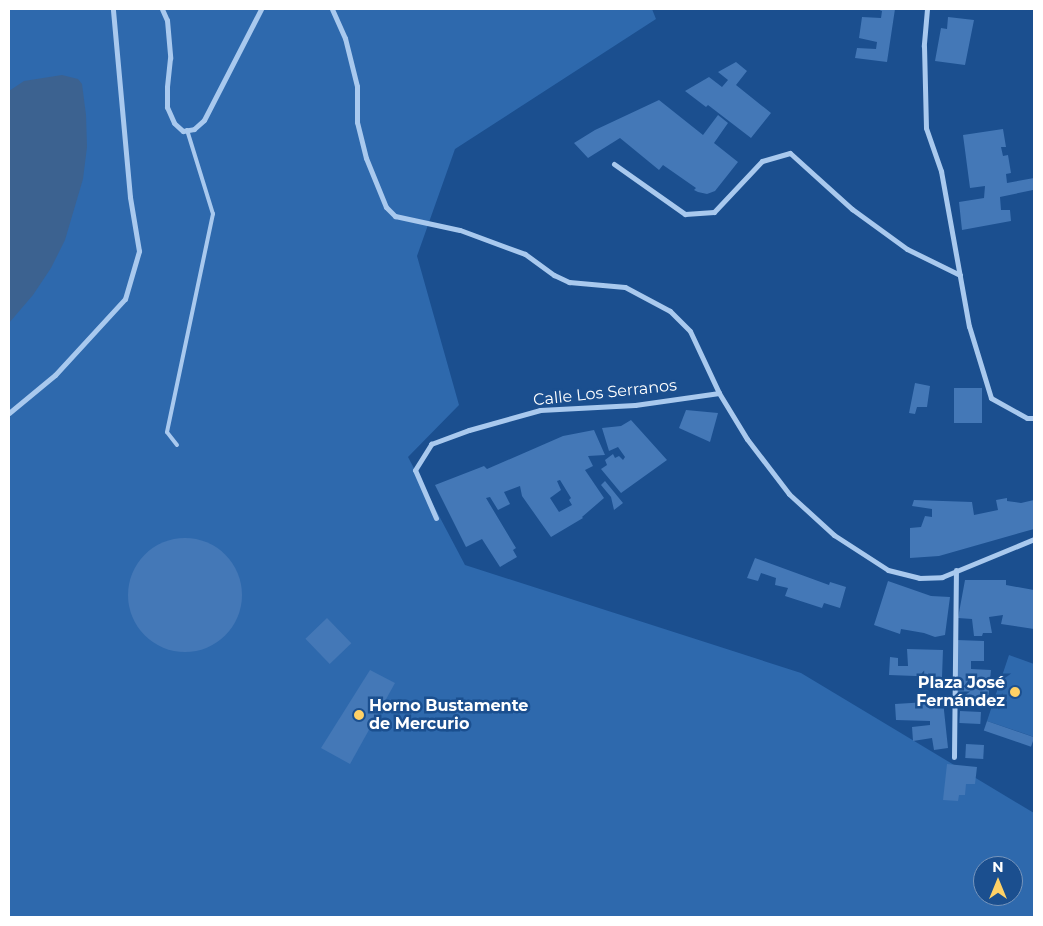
<!DOCTYPE html>
<html>
<head>
<meta charset="utf-8">
<style>
	body { margin:0 }
	#map { position:relative; width:1043px; height:926px; overflow:hidden; background:#1b4f8f; font-family:Montserrat,sans-serif }
	div>[style] { position:absolute }
	[style*='--x'] { left:calc(var(--x)*1px); top:calc(var(--y)*1px); width:calc(var(--w)*1px); rotate:calc(var(--a)*1deg) }
	.green>* { inset:0; background:#2e69ad }
	.water>* { inset:0; background:#3c6290 }
	.building>* { inset:0; background:#4478b7; transform-origin:0 0 }
	.round { border-radius:50% }
	.lane>* { height:4px; margin:-2px; padding:0 2px; transform-origin:2px; border-radius:2px; background:#a9c9ee }
	.street>* { height:5px; margin:-2.5px; padding:0 2.5px; transform-origin:2.5px; border-radius:2.5px; background:#a9c9ee }
	.dots>* { width:14px; height:14px; translate:-50% -50%; box-sizing:border-box; border:2px solid #1b4f8f; border-radius:50% }
	span { translate:-50% -50%; white-space:nowrap; text-align:center; line-height:1.15; -webkit-text-stroke:5px #1b4f8f; paint-order:stroke }
	.street-label { font-size:16px; color:#fff }
	.poi-label { font-size:16px; color:#fff; font-weight:700 }
	.right { translate:-100% -50%; text-align:right }
	.left { translate:0 -50%; text-align:left }
	.frame { position:absolute; inset:0; border:10px solid #fff; pointer-events:none }
	.north { position:absolute; left:973px; top:856px; width:50px; height:50px; box-sizing:border-box; background:#1b4f8f; border:1px solid #7695bc; border-radius:50%; rotate:0deg; font-size:14px; font-weight:700; line-height:20px; text-align:center; color:#fff }
	.north::after { content:''; display:block; margin:auto; width:18px; height:22px; background:#ffd166; clip-path:polygon(50% 0,100% 100%,50% 72%,0 100%) }
</style>
</head>
<body>
<div id="map">
	<div class="green">
		<div style="clip-path:polygon(evenodd,9px 9px,652px 9px,656px 19px,455px 149px,417px 256px,459px 405px,408px 457px,465px 565px,801px 673px,1034px 813px,1034px 917px,9px 917px,9px 9px,983px 866px,1013px 866px,1013px 896px,983px 896px,983px 866px)"></div>
		<div style="clip-path:polygon(1009px 655px,1034px 664px,1034px 737px,987px 721px)"></div>
	</div>
	<div class="water">
		<div style="clip-path:polygon(62px 75px,78px 79px,82px 84px,86px 115px,87px 147px,83px 179px,65px 240px,51px 268px,33px 295px,9px 323px,9px 91px,24px 81px)"></div>
	</div>
	<div class="building">
		<div style="clip-path:polygon(877px 9px,895px 9px,887px 62px,855px 58px,857px 48px,876px 49px,877px 42px,859px 38px,862px 17px,881px 18px,882px 11px)"></div>
		<div style="clip-path:polygon(948px 17px,974px 20px,965px 65px,935px 61px,941px 28px,947px 29px)"></div>
		<div style="clip-path:polygon(736px 62px,747px 71px,736px 85px,771px 113px,751px 138px,708px 105px,706px 107px,685px 91px,709px 77px,722px 87px,728px 80px,718px 72px)"></div>
		<div style="clip-path:polygon(659px 100px,703px 135px,718px 115px,728px 123px,714px 143px,738px 162px,715px 191px,707px 194px,698px 192px,694px 190px,696px 188px,663px 165px,659px 170px,620px 138px,588px 158px,574px 143px,595px 130px)"></div>
		<div style="clip-path:polygon(1003px 129px,1006px 147px,1001px 147px,1003px 156px,1008px 155px,1011px 173px,1006px 174px,1007px 183px,1034px 178px,1033px 190px,1000px 197px,1001px 210px,1010px 210px,1011px 221px,962px 230px,959px 202px,984px 198px,985px 186px,970px 188px,963px 135px)"></div>
		<div style="clip-path:polygon(915px 383px,930px 386px,927px 407px,917px 407px,915px 414px,909px 413px)"></div>
		<div style="left:954px;top:388px;width:28px;height:35px"></div>
		<div style="clip-path:polygon(686px 410px,718px 413px,710px 442px,679px 428px)"></div>
		<div style="clip-path:polygon(631px 420px,667px 460px,621px 493px,601px 469px,607px 465px,605px 460px,613px 454px,615px 458px,619px 456px,623px 460px,625px 457px,618px 447px,609px 451px,602px 428px,621px 426px)"></div>
		<div style="clip-path:polygon(evenodd,594px 430px,605px 455px,588px 456px,593px 466px,585px 470px,604px 498px,582px 517px,583px 518px,551px 537px,522px 496px,520px 486px,504px 492px,510px 504px,498px 510px,490px 497px,486px 498px,516px 548px,513px 550px,517px 557px,500px 567px,482px 539px,466px 547px,435px 485px,484px 466px,487px 469px,563px 436px,594px 430px,560px 480px,571px 498px,569px 500px,572px 505px,559px 512px,550px 498px,561px 490px,557px 481px,560px 480px)"></div>
		<div style="clip-path:polygon(605px 481px,623px 503px,614px 510px,611px 497px,601px 485px)"></div>
		<div style="clip-path:polygon(1007px 498px,1007px 501px,1021px 503px,1034px 500px,1034px 529px,939px 556px,910px 558px,910px 528px,921px 527px,925px 516px,932px 517px,932px 509px,912px 506px,914px 500px,972px 502px,974px 515px,998px 510px,996px 500px)"></div>
		<div class="round" style="left:128px;top:538px;width:114px;height:114px"></div>
		<div style="clip-path:polygon(755px 558px,829px 585px,830px 582px,846px 587px,840px 608px,824px 603px,822px 608px,785px 596px,788px 588px,775px 585px,776px 578px,761px 573px,758px 581px,747px 578px)"></div>
		<div style="clip-path:polygon(965px 580px,1006px 580px,1006px 585px,1034px 590px,1034px 629px,1001px 624px,1003px 615px,989px 617px,992px 633px,983px 633px,982px 636px,974px 636px,972px 619px,958px 618px)"></div>
		<div style="clip-path:polygon(888px 581px,931px 596px,950px 597px,945px 635px,935px 637px,924px 633px,901px 629px,900px 634px,874px 625px)"></div>
		<div style="left:327px;top:618px;width:35px;height:30px;rotate:46deg"></div>
		<div style="clip-path:polygon(957px 640px,984px 641px,984px 661px,971px 661px,971px 669px,991px 670px,988px 700px,956px 699px)"></div>
		<div style="clip-path:polygon(907px 649px,943px 650px,942px 677px,889px 675px,890px 657px,898px 658px,898px 666px,908px 666px)"></div>
		<div style="clip-path:polygon(370px 670px,395px 683px,350px 764px,321px 748px)"></div>
		<div style="clip-path:polygon(943px 701px,948px 748px,934px 750px,932px 738px,913px 741px,912px 727px,930px 725px,930px 721px,896px 720px,895px 704px)"></div>
		<div style="left:960px;top:711px;width:21px;height:12px;rotate:3deg"></div>
		<div style="left:987px;top:721px;width:50px;height:10px;rotate:19deg"></div>
		<div style="left:966px;top:744px;width:18px;height:14px;rotate:3deg"></div>
		<div style="clip-path:polygon(947px 764px,977px 767px,975px 784px,966px 784px,965px 795px,959px 795px,958px 801px,943px 800px)"></div>
	</div>
	<div class="lane">
		<div style="--x:177;--y:445;--w:16;--a:-128"></div>
		<div style="--x:167;--y:432;--w:223;--a:-78.1"></div>
		<div style="--x:213;--y:214;--w:88;--a:-107.2"></div>
	</div>
	<div class="street">
		<div style="--x:162;--y:9;--w:12;--a:66"></div>
		<div style="--x:167;--y:20;--w:38;--a:85"></div>
		<div style="--x:170;--y:58;--w:29;--a:96"></div>
		<div style="--x:167;--y:87;--w:20;--a:90"></div>
		<div style="--x:167;--y:107;--w:17;--a:66"></div>
		<div style="--x:174;--y:123;--w:12;--a:42"></div>
		<div style="--x:183;--y:131;--w:11;--a:-10"></div>
		<div style="--x:194;--y:129;--w:13;--a:-42"></div>
		<div style="--x:204;--y:120;--w:125;--a:-62.8"></div>
		<div style="--x:332;--y:9;--w:32;--a:66"></div>
		<div style="--x:345;--y:38;--w:49;--a:76"></div>
		<div style="--x:357;--y:86;--w:36;--a:90"></div>
		<div style="--x:357;--y:122;--w:37;--a:76"></div>
		<div style="--x:366;--y:158;--w:53;--a:67.8"></div>
		<div style="--x:386;--y:207;--w:13;--a:45"></div>
		<div style="--x:395;--y:216;--w:66;--a:12.2"></div>
		<div style="--x:460;--y:230;--w:69;--a:20.3"></div>
		<div style="--x:525;--y:254;--w:36;--a:36"></div>
		<div style="--x:554;--y:275;--w:17;--a:25"></div>
		<div style="--x:569;--y:282;--w:56;--a:5.1"></div>
		<div style="--x:625;--y:287;--w:51;--a:28.1"></div>
		<div style="--x:670;--y:311;--w:28;--a:45"></div>
		<div style="--x:690;--y:331;--w:68;--a:64.9"></div>
		<div style="--x:719;--y:393;--w:54;--a:58.7"></div>
		<div style="--x:747;--y:439;--w:69;--a:52.6"></div>
		<div style="--x:789;--y:494;--w:61;--a:42.3"></div>
		<div style="--x:834;--y:535;--w:64;--a:32.9"></div>
		<div style="--x:888;--y:570;--w:32;--a:14"></div>
		<div style="--x:919;--y:578;--w:23;--a:-2"></div>
		<div style="--x:942;--y:577;--w:100;--a:-22.4"></div>
		<div style="--x:927;--y:9;--w:37;--a:95"></div>
		<div style="--x:924;--y:46;--w:82;--a:88.6"></div>
		<div style="--x:926;--y:128;--w:46;--a:70.8"></div>
		<div style="--x:941;--y:171;--w:158;--a:79.8"></div>
		<div style="--x:969;--y:326;--w:75;--a:73"></div>
		<div style="--x:991;--y:398;--w:41;--a:29.1"></div>
		<div style="--x:1027;--y:418;--w:7;--a:0"></div>
		<div style="--x:614;--y:164;--w:87;--a:35.2"></div>
		<div style="--x:685;--y:214;--w:29;--a:-4"></div>
		<div style="--x:714;--y:212;--w:70;--a:-46.7"></div>
		<div style="--x:762;--y:161;--w:29;--a:-16"></div>
		<div style="--x:790;--y:153;--w:84;--a:42.1"></div>
		<div style="--x:852;--y:209;--w:68;--a:36"></div>
		<div style="--x:907;--y:249;--w:59;--a:26.1"></div>
		<div style="--x:9;--y:413;--w:60;--a:-39.6"></div>
		<div style="--x:55;--y:375;--w:103;--a:-47.4"></div>
		<div style="--x:125;--y:299;--w:50;--a:-73.7"></div>
		<div style="--x:139;--y:251;--w:55;--a:-99.5"></div>
		<div style="--x:130;--y:197;--w:189;--a:-95.2"></div>
		<div style="--x:436;--y:518;--w:52;--a:-113.6"></div>
		<div style="--x:415;--y:470;--w:31;--a:-58"></div>
		<div style="--x:431;--y:444;--w:40;--a:-20.2"></div>
		<div style="--x:469;--y:430;--w:74;--a:-15.7"></div>
		<div style="--x:540;--y:410;--w:95;--a:-3"></div>
		<div style="--x:635;--y:405;--w:85;--a:-8.1"></div>
		<div style="--x:954;--y:757;--w:187;--a:-89.4"></div>
	</div>
	<div class="dots">
		<div style="left:1015px;top:692px;background:#ffd166"></div>
		<div style="left:359px;top:715px;background:#ffd166"></div>
	</div>
	<div class="street-label">
		<span style="left:605px;top:393px;rotate:-6deg">Calle Los Serranos</span>
	</div>
	<div class="poi-label">
		<span class="right" style="left:1005px;top:692px">Plaza José<br>Fernández</span>
		<span class="left" style="left:369px;top:715px">Horno Bustamente<br>de Mercurio</span>
	</div>
	<div class="frame"></div>
	<div class="north">N</div>
</div>
</body>
</html>
